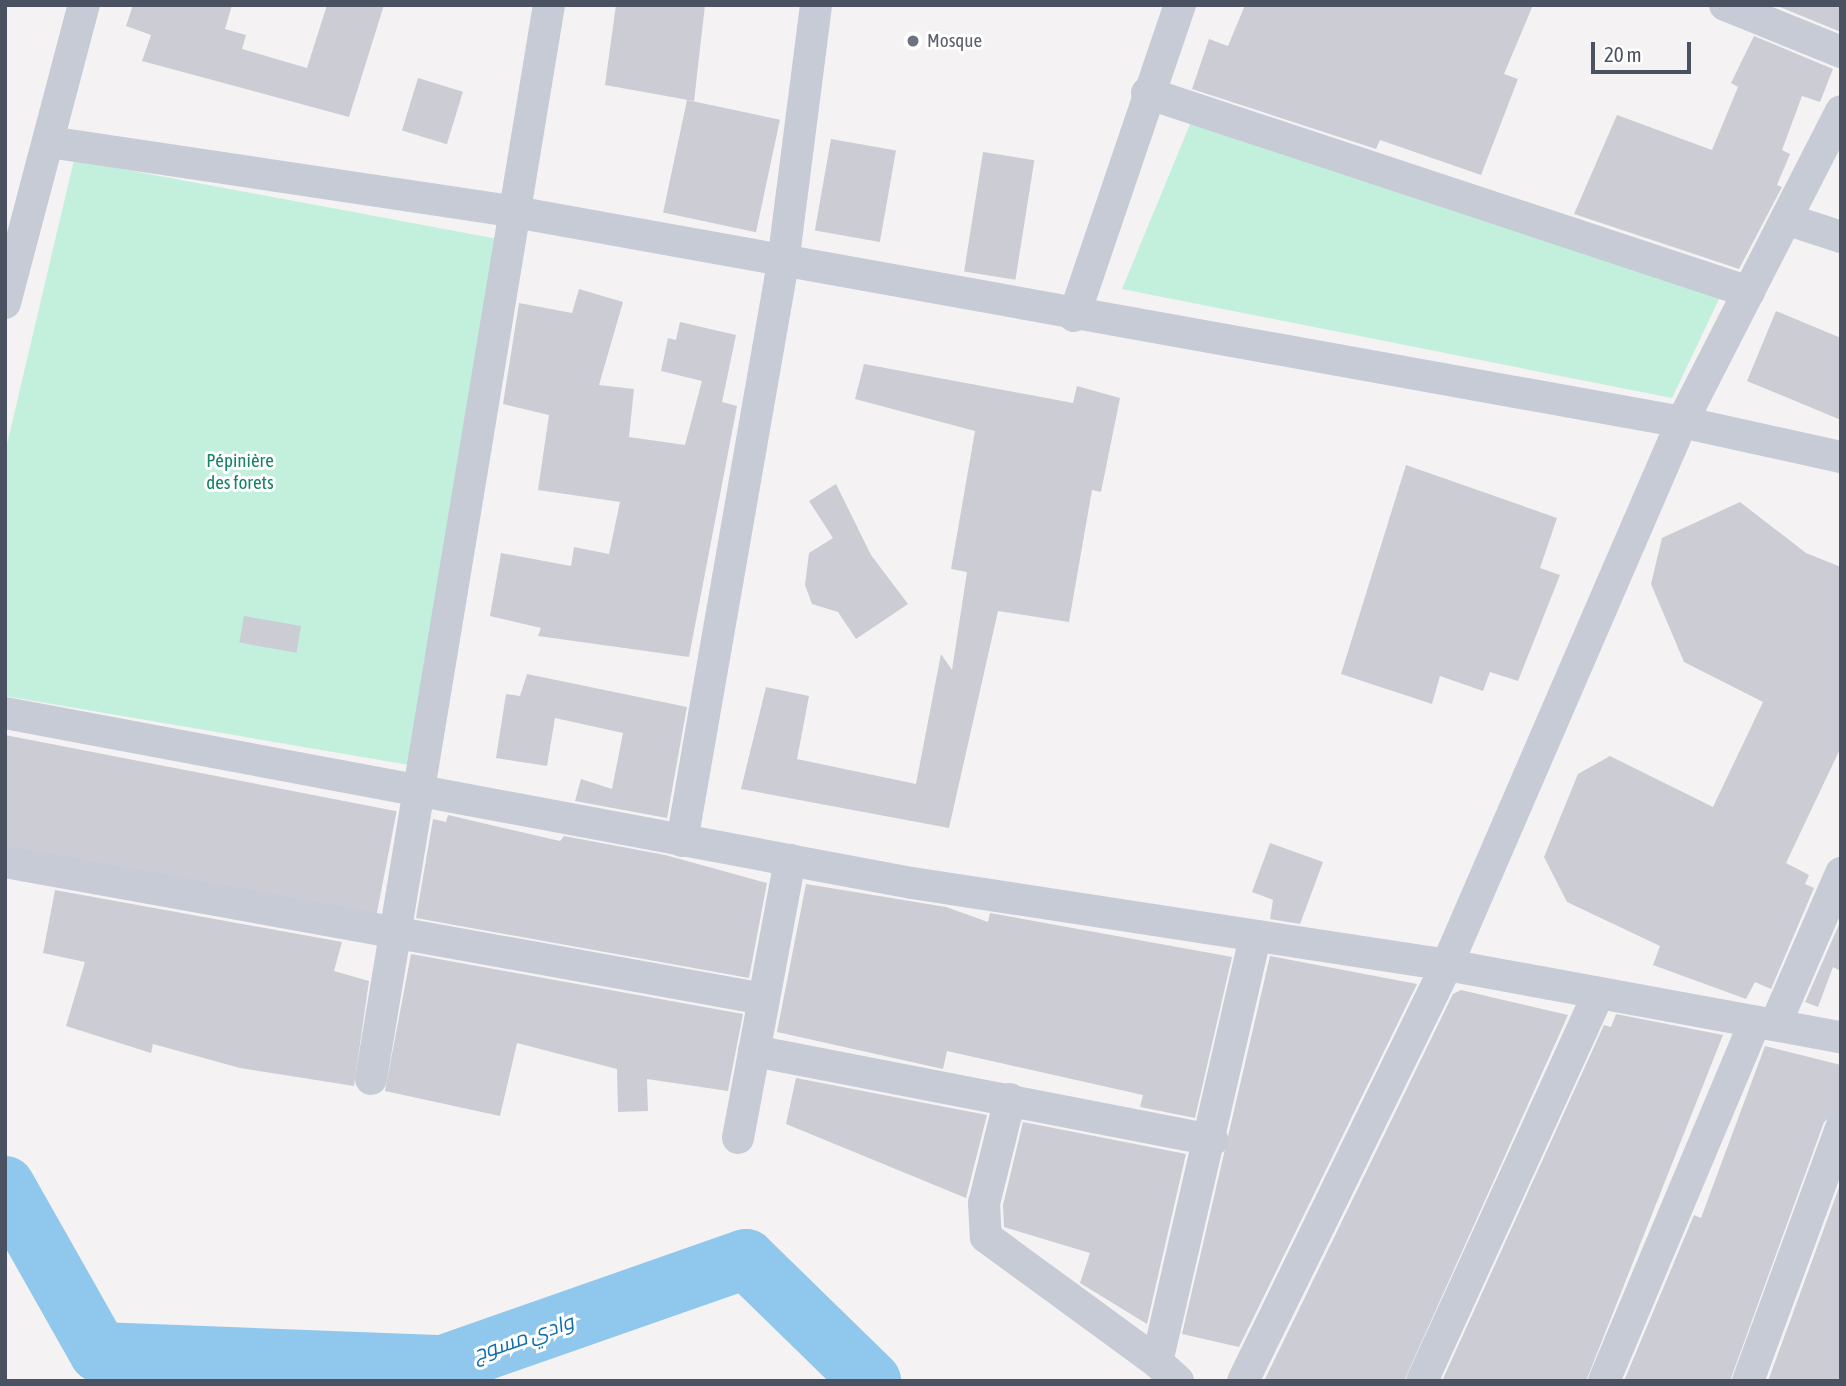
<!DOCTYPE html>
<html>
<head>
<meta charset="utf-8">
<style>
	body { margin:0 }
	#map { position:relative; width:1846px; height:1386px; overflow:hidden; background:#f4f2f2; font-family:"Asap Condensed",Cairo,sans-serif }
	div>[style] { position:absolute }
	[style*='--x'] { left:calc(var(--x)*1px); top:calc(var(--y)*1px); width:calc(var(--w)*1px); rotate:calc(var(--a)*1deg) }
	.green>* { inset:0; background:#c2f0dd }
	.river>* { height:60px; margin:-30px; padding:0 30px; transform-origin:30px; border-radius:30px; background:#90c7ec }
	.building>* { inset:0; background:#cccdd4; transform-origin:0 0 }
	.street>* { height:32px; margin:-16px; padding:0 16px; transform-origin:16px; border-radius:16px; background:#c6cbd6 }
	.dots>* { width:19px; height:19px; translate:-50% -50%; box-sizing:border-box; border:4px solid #fff; border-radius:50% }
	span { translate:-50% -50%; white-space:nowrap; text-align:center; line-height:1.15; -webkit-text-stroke:6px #fff; paint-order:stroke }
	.worship-label { font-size:19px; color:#5b616d }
	.left { translate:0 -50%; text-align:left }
	.park-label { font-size:19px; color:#188363 }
	.water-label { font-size:21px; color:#0e6daf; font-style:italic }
	.frame { position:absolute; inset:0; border:7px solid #4a5160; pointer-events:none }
	.scale { position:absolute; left:1591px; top:42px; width:100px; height:32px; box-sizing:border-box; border:4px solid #4a5160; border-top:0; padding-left:9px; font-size:21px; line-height:24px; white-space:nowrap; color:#4a5160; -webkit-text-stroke:5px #fff; paint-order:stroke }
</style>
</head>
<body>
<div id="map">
	<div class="green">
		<div style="clip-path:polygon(1193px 117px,1721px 295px,1672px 398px,1122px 289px)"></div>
		<div style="clip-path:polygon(74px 160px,514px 242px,427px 768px,5px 696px,5px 453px)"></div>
	</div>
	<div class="river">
		<div style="--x:5;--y:1186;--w:191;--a:60.5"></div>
		<div style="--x:99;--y:1352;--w:344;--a:2.2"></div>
		<div style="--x:443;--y:1365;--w:321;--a:-19.3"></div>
		<div style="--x:746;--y:1259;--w:175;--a:44.3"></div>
	</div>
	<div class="building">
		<div style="clip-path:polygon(133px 5px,232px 5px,225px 29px,246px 35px,242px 49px,307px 68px,327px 5px,384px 5px,349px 117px,142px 61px,151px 35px,126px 26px)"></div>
		<div style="clip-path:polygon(616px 5px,705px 5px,694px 101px,605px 85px)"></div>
		<div style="clip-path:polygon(1245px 5px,1533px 5px,1504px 74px,1518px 79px,1481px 175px,1380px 140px,1376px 149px,1192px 89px,1209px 39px,1228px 46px)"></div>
		<div style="clip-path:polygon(1775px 5px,1841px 5px,1841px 32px)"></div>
		<div style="clip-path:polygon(1754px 36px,1833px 69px,1820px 102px,1802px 96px,1782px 150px,1790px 154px,1777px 185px,1782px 187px,1739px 269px,1574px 214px,1617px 115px,1712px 150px,1738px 87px,1731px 83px)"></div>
		<div style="left:418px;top:78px;width:47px;height:55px;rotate:17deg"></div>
		<div style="left:687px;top:100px;width:95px;height:115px;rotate:12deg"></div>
		<div style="left:831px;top:139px;width:66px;height:93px;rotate:10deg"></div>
		<div style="left:983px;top:152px;width:52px;height:121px;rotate:9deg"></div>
		<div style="clip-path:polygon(579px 289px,623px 302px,599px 385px,634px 389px,629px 437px,685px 445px,702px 381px,661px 371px,668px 338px,676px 340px,680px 322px,736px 335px,722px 402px,737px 406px,689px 657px,538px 636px,541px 628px,490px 616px,501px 553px,571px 566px,574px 547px,609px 554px,620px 502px,538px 490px,549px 415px,503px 404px,519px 303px,572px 313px)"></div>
		<div style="clip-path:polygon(1776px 311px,1841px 338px,1841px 420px,1747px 381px)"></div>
		<div style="clip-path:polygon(864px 364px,1073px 403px,1077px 386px,1120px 398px,1101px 492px,1092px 490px,1069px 622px,998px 611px,949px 828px,741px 789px,766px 687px,809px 696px,797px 759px,916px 784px,941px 654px,952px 670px,967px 572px,951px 569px,975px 431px,855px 399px)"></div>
		<div style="clip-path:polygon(1406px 465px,1557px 518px,1540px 568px,1560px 575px,1518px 681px,1490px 672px,1483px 691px,1440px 676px,1432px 704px,1341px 674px)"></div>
		<div style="clip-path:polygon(836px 484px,871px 555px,908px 604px,856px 639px,838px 612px,812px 604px,805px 585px,809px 553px,833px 538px,809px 501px)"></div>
		<div style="clip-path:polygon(1740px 502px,1806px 553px,1841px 567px,1841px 747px,1786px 863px,1809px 875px,1805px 884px,1814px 888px,1771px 989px,1755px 982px,1746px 999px,1653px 965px,1660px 946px,1567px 902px,1544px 857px,1578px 774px,1610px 756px,1713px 807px,1763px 702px,1684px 662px,1651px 584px,1662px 538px)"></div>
		<div style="left:244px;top:616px;width:58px;height:27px;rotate:10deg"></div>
		<div style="clip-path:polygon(527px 674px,687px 707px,667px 818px,575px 801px,581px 779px,612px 789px,623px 733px,555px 718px,547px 766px,496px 758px,506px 694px,520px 696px)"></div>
		<div style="left:5px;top:735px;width:399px;height:109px;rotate:11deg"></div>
		<div style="clip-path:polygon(448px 815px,560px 841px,564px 836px,665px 855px,767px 883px,749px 978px,416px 918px,433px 819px,446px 822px)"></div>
		<div style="clip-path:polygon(1270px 843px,1323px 862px,1300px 924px,1270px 919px,1273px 900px,1252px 892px)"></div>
		<div style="clip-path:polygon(806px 884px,946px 907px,988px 922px,990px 913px,1232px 957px,1195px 1118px,1140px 1107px,1143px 1095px,947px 1051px,943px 1069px,777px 1032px)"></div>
		<div style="clip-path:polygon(55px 890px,342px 942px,334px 971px,369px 981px,354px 1086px,240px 1068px,153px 1044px,151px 1053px,66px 1026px,85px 962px,43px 953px)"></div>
		<div style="clip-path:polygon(1841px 920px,1841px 971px,1833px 967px,1818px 1007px,1805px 1002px)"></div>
		<div style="clip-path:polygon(411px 954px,743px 1014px,728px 1091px,647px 1079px,648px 1111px,618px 1112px,617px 1069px,517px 1043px,500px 1116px,385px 1091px)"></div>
		<div style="clip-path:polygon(1270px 956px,1417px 984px,1239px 1347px,1182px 1334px)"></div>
		<div style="clip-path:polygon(1461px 990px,1568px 1015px,1404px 1381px,1264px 1381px,1453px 994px)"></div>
		<div style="clip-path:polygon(1616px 1014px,1723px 1035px,1586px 1381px,1442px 1381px,1604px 1025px,1611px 1027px)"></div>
		<div style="clip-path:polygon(1765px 1046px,1841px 1065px,1841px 1110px,1824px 1122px,1730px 1381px,1624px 1381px,1694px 1215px,1701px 1218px)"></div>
		<div style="clip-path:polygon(796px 1078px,987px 1115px,966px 1198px,786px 1124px)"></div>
		<div style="clip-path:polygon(1023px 1122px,1186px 1154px,1147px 1324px,1080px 1283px,1090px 1253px,1004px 1227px,1003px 1205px)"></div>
		<div style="clip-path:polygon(1841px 1182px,1841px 1381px,1768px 1381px)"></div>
	</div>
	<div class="street">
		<div style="--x:1725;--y:5;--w:125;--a:22.1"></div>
		<div style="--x:1147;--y:93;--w:634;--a:18.29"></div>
		<div style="--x:49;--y:142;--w:471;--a:8.5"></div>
		<div style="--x:515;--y:212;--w:1186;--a:10.2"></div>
		<div style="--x:1682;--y:422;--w:163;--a:12.4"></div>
		<div style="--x:1786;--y:219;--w:58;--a:18.1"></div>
		<div style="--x:5;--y:303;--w:308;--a:-75.2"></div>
		<div style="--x:1074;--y:316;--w:329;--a:-71.2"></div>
		<div style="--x:5;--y:713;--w:923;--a:10.62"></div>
		<div style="--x:912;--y:883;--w:541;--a:8.71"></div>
		<div style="--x:1447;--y:965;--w:401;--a:10.4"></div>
		<div style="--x:682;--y:841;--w:587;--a:-80.09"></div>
		<div style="--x:783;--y:263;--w:260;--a:-82.7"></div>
		<div style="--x:5;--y:862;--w:771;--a:10.23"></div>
		<div style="--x:1775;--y:1025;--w:166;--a:-66.5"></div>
		<div style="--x:754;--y:1051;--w:467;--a:11"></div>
		<div style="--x:371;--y:1079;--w:1089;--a:-80.59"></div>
		<div style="--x:1010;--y:1099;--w:107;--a:104"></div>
		<div style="--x:984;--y:1203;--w:34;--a:87"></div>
		<div style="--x:986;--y:1237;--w:212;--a:36.2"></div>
		<div style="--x:738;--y:1138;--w:283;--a:-79.4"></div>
		<div style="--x:1178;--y:1381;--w:28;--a:-138"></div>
		<div style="--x:1157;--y:1362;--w:435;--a:-77"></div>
		<div style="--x:1243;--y:1381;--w:463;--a:-63.9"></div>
		<div style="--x:1447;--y:965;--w:592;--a:-66.6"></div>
		<div style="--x:1682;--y:422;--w:349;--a:-62.9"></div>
		<div style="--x:1422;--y:1381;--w:425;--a:-65.5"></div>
		<div style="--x:1604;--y:1381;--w:390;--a:-67.2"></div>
		<div style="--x:1748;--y:1381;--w:270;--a:-69.8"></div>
	</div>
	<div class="dots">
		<div style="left:913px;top:41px;background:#6b7280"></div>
	</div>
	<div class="worship-label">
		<span class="left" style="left:927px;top:41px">Mosque</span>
	</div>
	<div class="park-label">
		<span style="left:240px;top:472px">Pépinière<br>des forets</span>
	</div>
	<div class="water-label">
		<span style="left:523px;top:1337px;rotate:-19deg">وادي مسوج</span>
	</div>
	<div class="frame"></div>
	<div class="scale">20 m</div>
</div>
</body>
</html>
